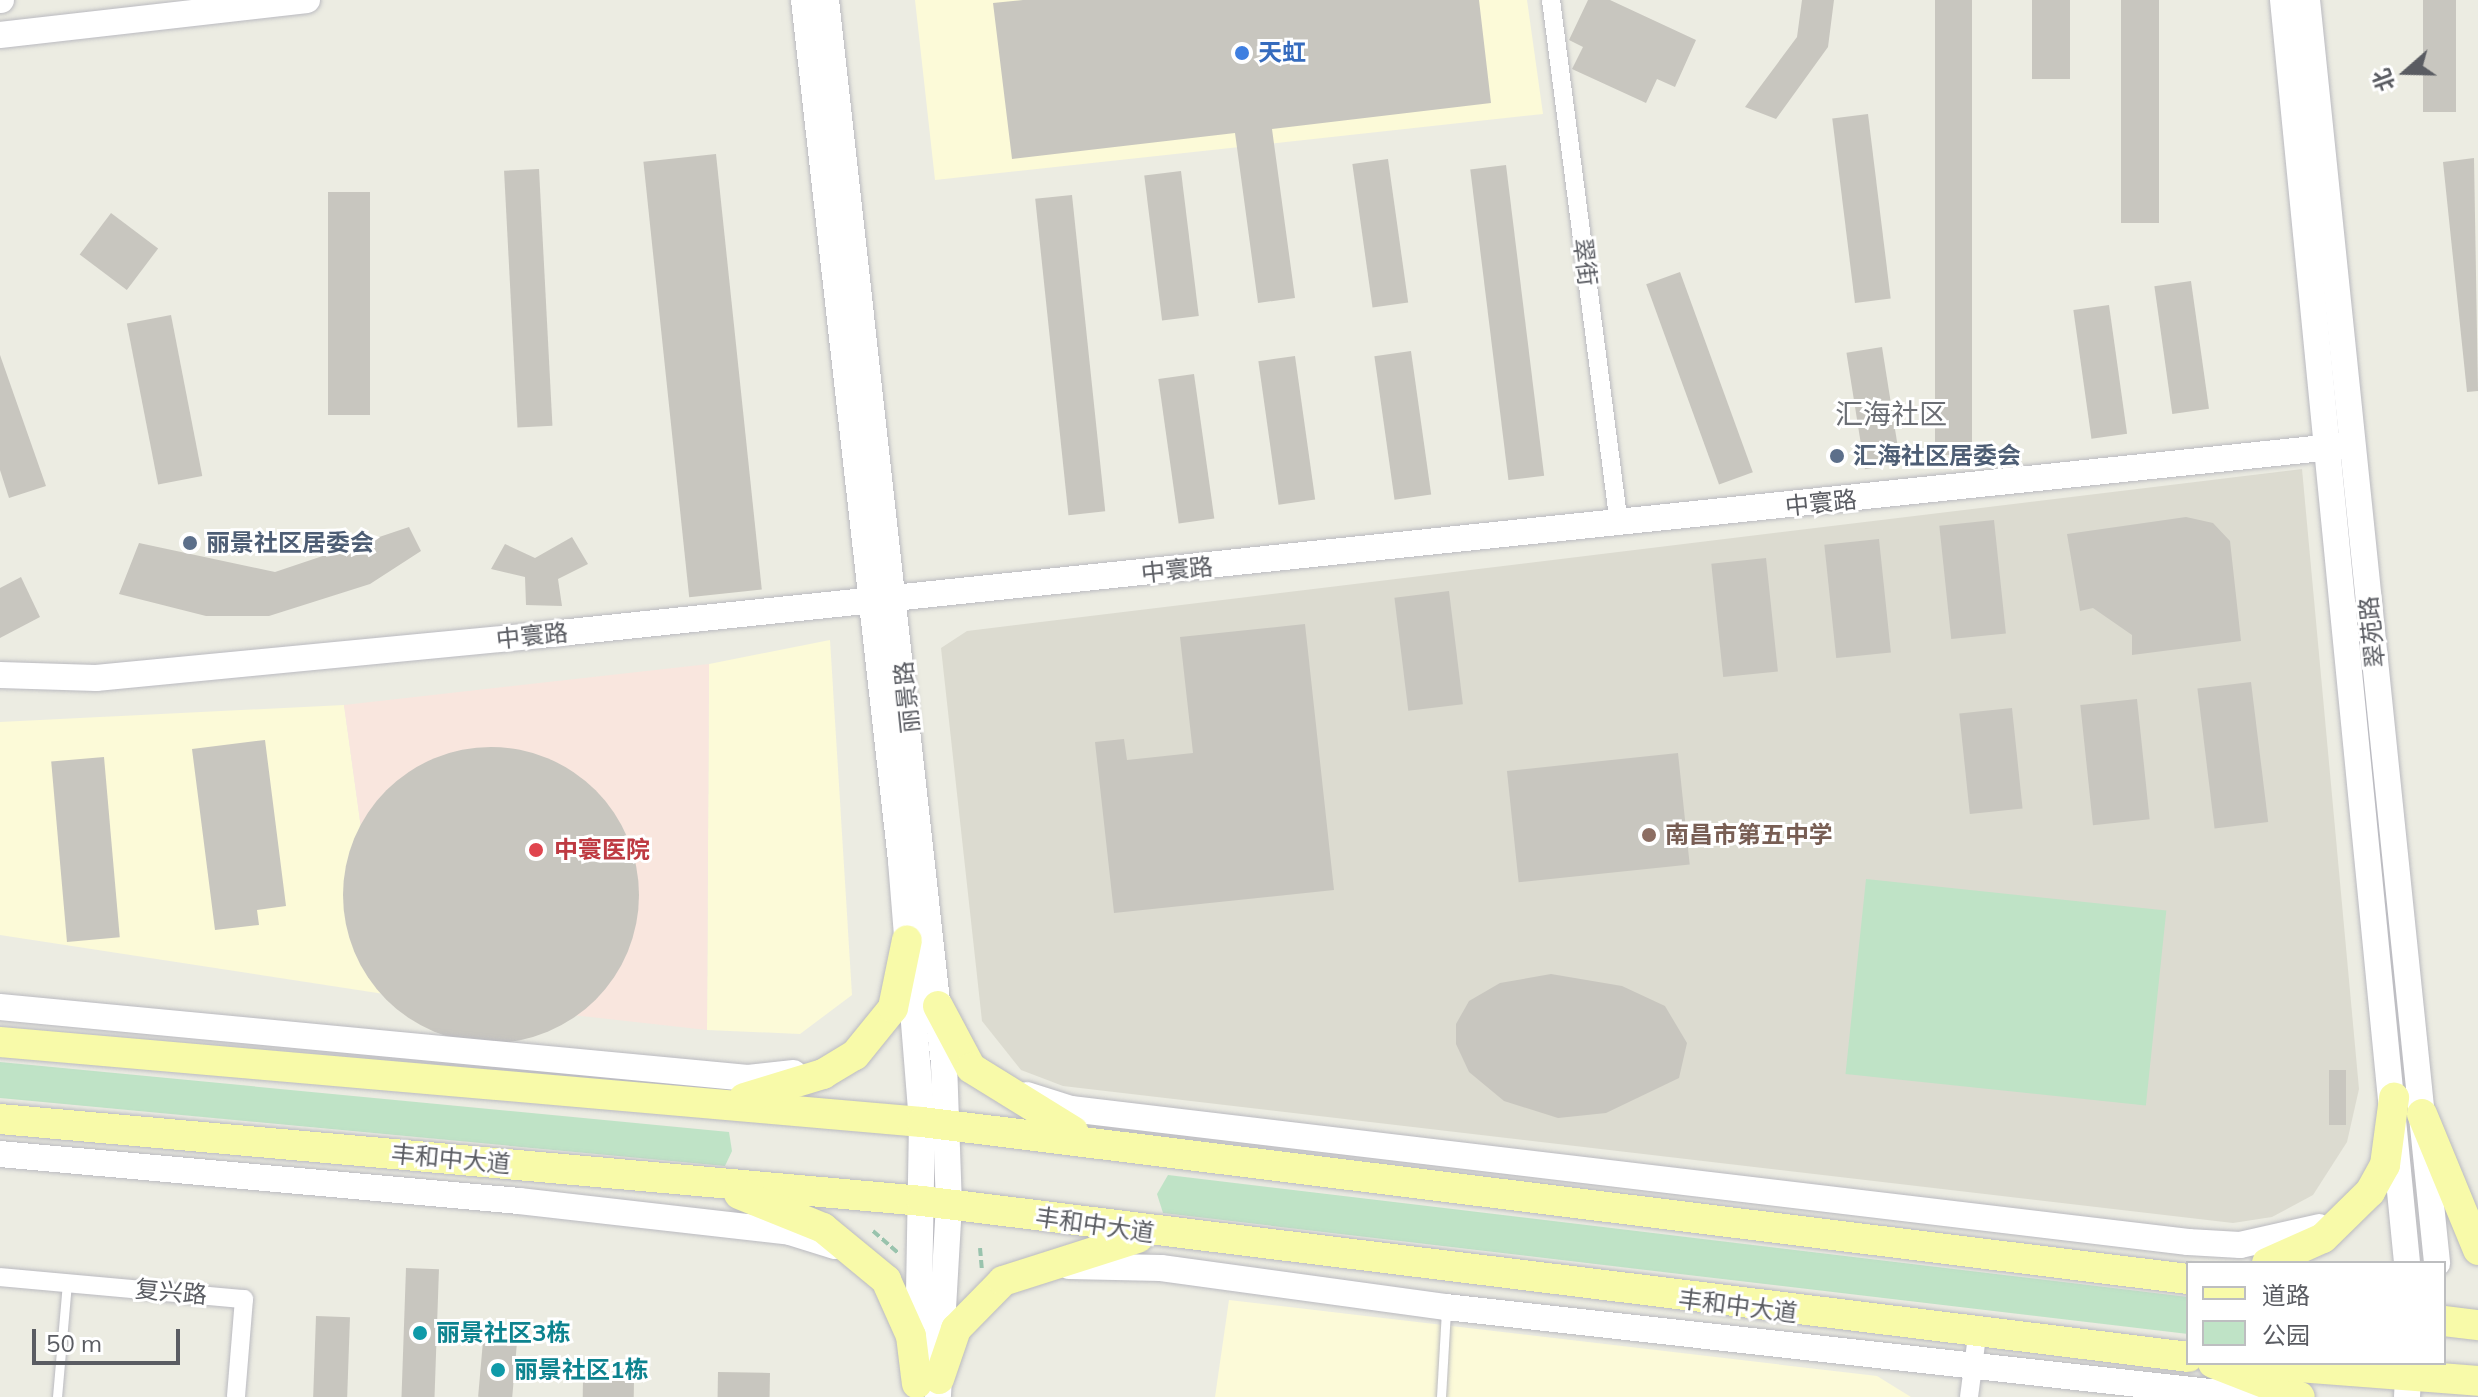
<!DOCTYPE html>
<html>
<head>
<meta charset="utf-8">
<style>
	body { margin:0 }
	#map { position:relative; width:2478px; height:1397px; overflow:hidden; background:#ecece2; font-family:Mulish,"Noto Sans SC",sans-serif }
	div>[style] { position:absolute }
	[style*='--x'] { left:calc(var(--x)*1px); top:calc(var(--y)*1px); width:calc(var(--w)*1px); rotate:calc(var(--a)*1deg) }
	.commercial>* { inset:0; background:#fcfad8 }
	.education>* { inset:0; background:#dcdbd0 }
	.medical>* { inset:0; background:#f9e6de }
	.green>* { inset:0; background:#bfe3c6; transform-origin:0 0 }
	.building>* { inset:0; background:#c8c6bf; transform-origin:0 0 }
	.round { border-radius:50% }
	.path>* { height:4px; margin-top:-2px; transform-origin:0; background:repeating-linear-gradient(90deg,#99c3ad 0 8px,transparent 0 12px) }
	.roads { filter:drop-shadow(0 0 2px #babac0) drop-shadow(0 0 2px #babac0) }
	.lane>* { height:9px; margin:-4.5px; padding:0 4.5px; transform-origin:4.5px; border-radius:4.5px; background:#fff }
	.street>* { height:18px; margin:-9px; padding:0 9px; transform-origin:9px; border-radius:9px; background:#fff }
	.secondary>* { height:26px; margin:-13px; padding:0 13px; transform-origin:13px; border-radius:13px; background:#fff }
	.primary>* { height:30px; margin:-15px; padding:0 15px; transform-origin:15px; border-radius:15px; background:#f8faa9 }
	.dots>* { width:22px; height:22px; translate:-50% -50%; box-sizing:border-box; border:4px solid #fff; border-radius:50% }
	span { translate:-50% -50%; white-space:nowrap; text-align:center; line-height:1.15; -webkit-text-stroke:6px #fff; paint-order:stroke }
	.shop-label { font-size:24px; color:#366cbe; font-weight:700 }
	.left { translate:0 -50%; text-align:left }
	.street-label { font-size:24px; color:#5a5c62 }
	.service-label { font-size:24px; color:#4e5e75; font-weight:700 }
	.education-label { font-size:24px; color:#785e54; font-weight:700 }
	.health-label { font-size:24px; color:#be3a42; font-weight:700 }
	.culture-label { font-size:24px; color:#0d838f; font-weight:700 }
	.quarter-label { font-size:28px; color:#6b6e74 }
	.legend { position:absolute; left:2186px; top:1261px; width:260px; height:104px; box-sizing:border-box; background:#fff; border:2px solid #bdbec0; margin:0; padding:10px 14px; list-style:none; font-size:24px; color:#5a5c62 }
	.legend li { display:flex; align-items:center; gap:16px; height:40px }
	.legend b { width:40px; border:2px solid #bdbec0 }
	.north { position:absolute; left:2366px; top:32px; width:80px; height:80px; -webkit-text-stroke:6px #fff; paint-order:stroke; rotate:250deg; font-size:22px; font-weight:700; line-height:32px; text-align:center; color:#5a5c62 }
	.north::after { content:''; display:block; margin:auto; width:28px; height:36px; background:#5a5c62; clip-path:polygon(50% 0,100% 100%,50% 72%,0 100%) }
	.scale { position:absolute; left:32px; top:1329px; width:148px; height:36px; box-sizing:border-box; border:4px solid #5a5c62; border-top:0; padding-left:10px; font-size:24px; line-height:28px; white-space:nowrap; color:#5a5c62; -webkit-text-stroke:6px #fff; paint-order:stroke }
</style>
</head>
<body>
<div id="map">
	<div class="commercial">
		<div style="clip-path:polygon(915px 0,1527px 0,1543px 114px,935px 180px)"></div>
		<div style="clip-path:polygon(830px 640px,852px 995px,800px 1034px,707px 1030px,709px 664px)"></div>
		<div style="clip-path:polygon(344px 705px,384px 994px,0 935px,0 722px)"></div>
		<div style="clip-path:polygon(1229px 1300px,1877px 1376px,1911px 1397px,1215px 1397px)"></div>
	</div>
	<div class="education">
		<div style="clip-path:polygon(2302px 469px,2359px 1089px,2347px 1142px,2313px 1195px,2272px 1217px,2233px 1223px,1063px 1086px,1021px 1070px,982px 1021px,941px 648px,967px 631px)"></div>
	</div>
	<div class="medical">
		<div style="clip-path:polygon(709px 664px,707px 1030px,384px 994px,344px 705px)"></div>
	</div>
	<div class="green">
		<div style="left:1866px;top:879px;width:302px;height:196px;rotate:6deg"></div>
		<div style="clip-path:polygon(0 1062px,729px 1132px,732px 1151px,725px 1166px,0 1098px)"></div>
		<div style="clip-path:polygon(1168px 1175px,2188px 1297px,2188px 1334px,1163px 1213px,1157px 1194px)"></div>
	</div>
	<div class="building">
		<div style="clip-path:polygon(1023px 0,1479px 0,1491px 103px,1272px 129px,1295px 298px,1258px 303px,1235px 133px,1012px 159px,993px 3px)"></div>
		<div style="clip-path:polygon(1588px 0,1610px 0,1696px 40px,1675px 87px,1657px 79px,1646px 103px,1572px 69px,1583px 47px,1569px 40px)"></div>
		<div style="clip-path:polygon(1802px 0,1834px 0,1828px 47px,1776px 119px,1745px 107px,1797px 37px)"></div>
		<div style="left:1935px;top:0;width:37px;height:455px"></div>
		<div style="left:2032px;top:0;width:38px;height:79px"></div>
		<div style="left:2121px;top:0;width:38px;height:223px"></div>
		<div style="left:2423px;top:0;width:33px;height:112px"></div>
		<div style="left:1868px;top:114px;width:186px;height:36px;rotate:83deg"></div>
		<div style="left:716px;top:154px;width:438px;height:73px;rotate:84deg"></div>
		<div style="clip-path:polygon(2474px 158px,2478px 391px,2467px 392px,2443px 162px)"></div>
		<div style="left:1388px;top:159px;width:145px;height:36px;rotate:82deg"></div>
		<div style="left:1506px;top:165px;width:313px;height:36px;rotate:83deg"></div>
		<div style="left:539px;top:169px;width:257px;height:35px;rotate:87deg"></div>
		<div style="left:1181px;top:171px;width:146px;height:37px;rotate:83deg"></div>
		<div style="left:328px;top:192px;width:42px;height:223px"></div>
		<div style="left:1072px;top:195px;width:318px;height:37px;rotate:84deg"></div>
		<div style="left:111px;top:213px;width:59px;height:52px;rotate:37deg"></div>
		<div style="left:1680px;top:272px;width:213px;height:36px;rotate:70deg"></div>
		<div style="left:2191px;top:281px;width:129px;height:37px;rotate:82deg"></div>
		<div style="left:2109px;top:305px;width:130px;height:36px;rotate:82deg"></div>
		<div style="left:171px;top:315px;width:164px;height:45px;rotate:79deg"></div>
		<div style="left:1882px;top:347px;width:118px;height:36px;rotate:81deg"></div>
		<div style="left:1411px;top:351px;width:145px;height:37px;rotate:82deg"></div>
		<div style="clip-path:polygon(0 355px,46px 486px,9px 498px,0 470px)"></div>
		<div style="left:1295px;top:356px;width:145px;height:37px;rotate:82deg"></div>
		<div style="left:1194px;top:374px;width:146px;height:36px;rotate:82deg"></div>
		<div style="clip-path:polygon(2186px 517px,2213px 523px,2230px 541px,2241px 641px,2132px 655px,2132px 635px,2093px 608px,2080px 611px,2067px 534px)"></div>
		<div style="left:1994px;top:520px;width:114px;height:55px;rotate:84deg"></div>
		<div style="clip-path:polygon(409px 527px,421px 551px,370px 584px,269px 616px,206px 616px,119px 594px,139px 543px,275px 572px)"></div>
		<div style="clip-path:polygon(572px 537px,588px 564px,558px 579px,562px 606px,526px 605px,525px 577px,491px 569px,505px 544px,535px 558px)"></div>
		<div style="left:1879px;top:539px;width:114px;height:55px;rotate:84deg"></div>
		<div style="left:1766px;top:558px;width:114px;height:55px;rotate:84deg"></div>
		<div style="clip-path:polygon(21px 577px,40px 617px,0 638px,0 588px)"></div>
		<div style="left:1449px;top:591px;width:114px;height:55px;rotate:83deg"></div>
		<div style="clip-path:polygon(1305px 624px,1334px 890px,1114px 913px,1095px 742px,1124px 739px,1127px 760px,1193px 753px,1180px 637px)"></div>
		<div style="left:2251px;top:682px;width:141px;height:54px;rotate:83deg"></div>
		<div style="left:2137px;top:699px;width:121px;height:57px;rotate:84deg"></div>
		<div style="left:2012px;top:708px;width:101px;height:53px;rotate:84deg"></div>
		<div style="clip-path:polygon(265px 740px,286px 906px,257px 910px,259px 925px,215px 930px,192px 749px)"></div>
		<div class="round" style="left:343px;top:747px;width:296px;height:296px"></div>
		<div style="left:1678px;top:753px;width:112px;height:172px;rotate:84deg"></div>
		<div style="left:104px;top:757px;width:181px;height:53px;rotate:85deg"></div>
		<div style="clip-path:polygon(1551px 974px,1622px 986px,1665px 1006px,1687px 1043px,1679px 1078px,1606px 1113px,1558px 1118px,1504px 1101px,1469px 1072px,1456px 1044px,1456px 1024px,1469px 1001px,1500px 983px)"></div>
		<div style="left:2329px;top:1070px;width:17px;height:55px"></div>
		<div style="left:406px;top:1268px;width:33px;height:129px;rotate:2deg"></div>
		<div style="left:316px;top:1316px;width:34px;height:81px;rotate:2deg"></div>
		<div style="left:483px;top:1341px;width:34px;height:56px;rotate:5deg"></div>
		<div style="left:718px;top:1372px;width:52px;height:25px;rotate:1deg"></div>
		<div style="left:583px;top:1380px;width:51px;height:17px;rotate:1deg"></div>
	</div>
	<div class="path">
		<div style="--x:873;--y:1231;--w:35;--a:41"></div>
		<div style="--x:980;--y:1248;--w:21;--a:85"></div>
	</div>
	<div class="roads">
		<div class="lane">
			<div style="--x:57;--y:1397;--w:114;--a:-85"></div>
			<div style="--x:1441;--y:1397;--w:87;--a:-86.7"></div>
		</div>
		<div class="street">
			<div style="--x:1551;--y:0;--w:528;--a:82.61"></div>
			<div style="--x:0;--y:1277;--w:245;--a:5.2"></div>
			<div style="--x:244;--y:1299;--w:98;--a:94.7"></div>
			<div style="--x:1969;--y:1397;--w:62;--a:-82.5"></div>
		</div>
		<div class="secondary">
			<div style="--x:0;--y:0;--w:1;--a:0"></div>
			<div style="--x:804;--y:0;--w:866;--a:83.57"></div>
			<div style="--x:901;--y:861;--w:262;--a:85.4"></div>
			<div style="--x:922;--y:1122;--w:228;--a:91"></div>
			<div style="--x:826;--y:0;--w:1070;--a:83.67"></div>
			<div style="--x:944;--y:1063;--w:141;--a:88"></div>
			<div style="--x:949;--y:1204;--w:193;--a:93.3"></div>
			<div style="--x:2283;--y:0;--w:1269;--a:84.39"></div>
			<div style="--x:2307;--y:0;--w:1270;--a:84.12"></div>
			<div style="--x:0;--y:35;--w:309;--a:-6.5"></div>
			<div style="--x:0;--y:675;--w:96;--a:1.8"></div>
			<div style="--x:96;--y:678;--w:447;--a:-5.5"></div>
			<div style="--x:541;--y:635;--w:1821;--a:-5.99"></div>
			<div style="--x:0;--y:1007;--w:751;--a:5.42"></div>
			<div style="--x:748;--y:1078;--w:46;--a:-6.2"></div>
			<div style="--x:1027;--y:1095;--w:46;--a:17.7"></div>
			<div style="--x:1071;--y:1109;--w:1125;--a:6.79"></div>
			<div style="--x:2188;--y:1242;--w:52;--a:3.3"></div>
			<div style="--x:2240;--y:1245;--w:81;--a:-12.8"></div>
			<div style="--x:0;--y:1154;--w:521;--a:5.17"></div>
			<div style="--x:519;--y:1201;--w:273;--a:6.5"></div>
			<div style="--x:790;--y:1232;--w:47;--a:17.3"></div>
			<div style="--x:1069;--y:1266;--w:92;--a:1.2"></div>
			<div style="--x:1161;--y:1268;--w:288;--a:7.8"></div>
			<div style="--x:1446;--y:1307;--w:814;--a:6.35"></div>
			<div style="--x:2407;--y:1397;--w:34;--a:-87"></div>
		</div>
		<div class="primary">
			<div style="--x:938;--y:1006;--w:70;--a:62"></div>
			<div style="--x:971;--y:1068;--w:120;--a:31.7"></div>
			<div style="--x:0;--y:1042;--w:925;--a:4.96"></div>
			<div style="--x:922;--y:1122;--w:1276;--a:7.07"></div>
			<div style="--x:744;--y:1098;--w:83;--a:-16.9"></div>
			<div style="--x:823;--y:1074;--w:37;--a:-31"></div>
			<div style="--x:855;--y:1055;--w:60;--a:-51"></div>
			<div style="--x:893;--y:1008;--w:69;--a:-78.4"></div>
			<div style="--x:2422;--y:1114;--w:147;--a:67.6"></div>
			<div style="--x:0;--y:1119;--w:926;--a:5.08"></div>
			<div style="--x:922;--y:1201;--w:1276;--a:7.02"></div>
			<div style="--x:739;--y:1194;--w:91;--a:22"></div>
			<div style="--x:823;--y:1228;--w:82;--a:39.5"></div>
			<div style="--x:886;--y:1280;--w:61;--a:65.9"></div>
			<div style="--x:911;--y:1336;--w:48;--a:82.9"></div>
			<div style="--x:2267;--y:1263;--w:61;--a:-24.1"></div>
			<div style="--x:2323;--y:1238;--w:66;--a:-44.4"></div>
			<div style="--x:2370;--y:1192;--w:31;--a:-61"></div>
			<div style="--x:2385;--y:1165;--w:68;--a:-82.3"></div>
			<div style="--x:2444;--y:1321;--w:34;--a:7"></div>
			<div style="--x:2213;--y:1363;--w:93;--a:21.3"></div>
			<div style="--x:2246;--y:1363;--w:233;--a:4.4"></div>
			<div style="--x:939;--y:1379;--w:53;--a:-71.2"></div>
			<div style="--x:956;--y:1329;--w:67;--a:-45.6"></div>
			<div style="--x:1003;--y:1281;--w:142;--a:-17.7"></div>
		</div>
	</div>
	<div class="dots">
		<div style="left:1242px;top:53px;background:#3f7fe0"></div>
		<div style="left:1837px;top:456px;background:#5c6f8a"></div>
		<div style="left:190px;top:543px;background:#5c6f8a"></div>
		<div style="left:1649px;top:835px;background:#8d6e63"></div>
		<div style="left:536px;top:850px;background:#e0444e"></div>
		<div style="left:420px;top:1333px;background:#0f9aa8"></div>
		<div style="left:498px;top:1370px;background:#0f9aa8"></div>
	</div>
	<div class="shop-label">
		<span class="left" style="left:1258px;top:53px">天虹</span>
	</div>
	<div class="street-label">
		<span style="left:1585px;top:262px;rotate:83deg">翠街</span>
		<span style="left:1821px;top:503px;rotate:-6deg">中寰路</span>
		<span style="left:1177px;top:570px;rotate:-6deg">中寰路</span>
		<span style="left:2372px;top:632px;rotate:-96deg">翠苑路</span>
		<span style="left:532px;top:636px;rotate:-6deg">中寰路</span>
		<span style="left:907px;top:697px;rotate:-96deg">丽景路</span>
		<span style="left:451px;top:1159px;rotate:5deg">丰和中大道</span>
		<span style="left:1095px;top:1225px;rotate:8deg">丰和中大道</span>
		<span style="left:171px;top:1292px;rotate:5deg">复兴路</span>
		<span style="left:1738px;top:1306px;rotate:7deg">丰和中大道</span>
	</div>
	<div class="service-label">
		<span class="left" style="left:1853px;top:456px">汇海社区居委会</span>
		<span class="left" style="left:206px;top:543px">丽景社区居委会</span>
	</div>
	<div class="education-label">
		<span class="left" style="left:1665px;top:835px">南昌市第五中学</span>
	</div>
	<div class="health-label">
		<span class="left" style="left:554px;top:850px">中寰医院</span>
	</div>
	<div class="culture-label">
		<span class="left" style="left:436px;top:1333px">丽景社区3栋</span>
		<span class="left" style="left:514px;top:1370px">丽景社区1栋</span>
	</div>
	<div class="quarter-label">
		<span style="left:1891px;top:414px">汇海社区</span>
	</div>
	<ul class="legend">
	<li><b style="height:10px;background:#f8faa9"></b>道路</li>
	<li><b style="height:22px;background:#bfe3c6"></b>公园</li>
	</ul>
	<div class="north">北</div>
	<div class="scale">50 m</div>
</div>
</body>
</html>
